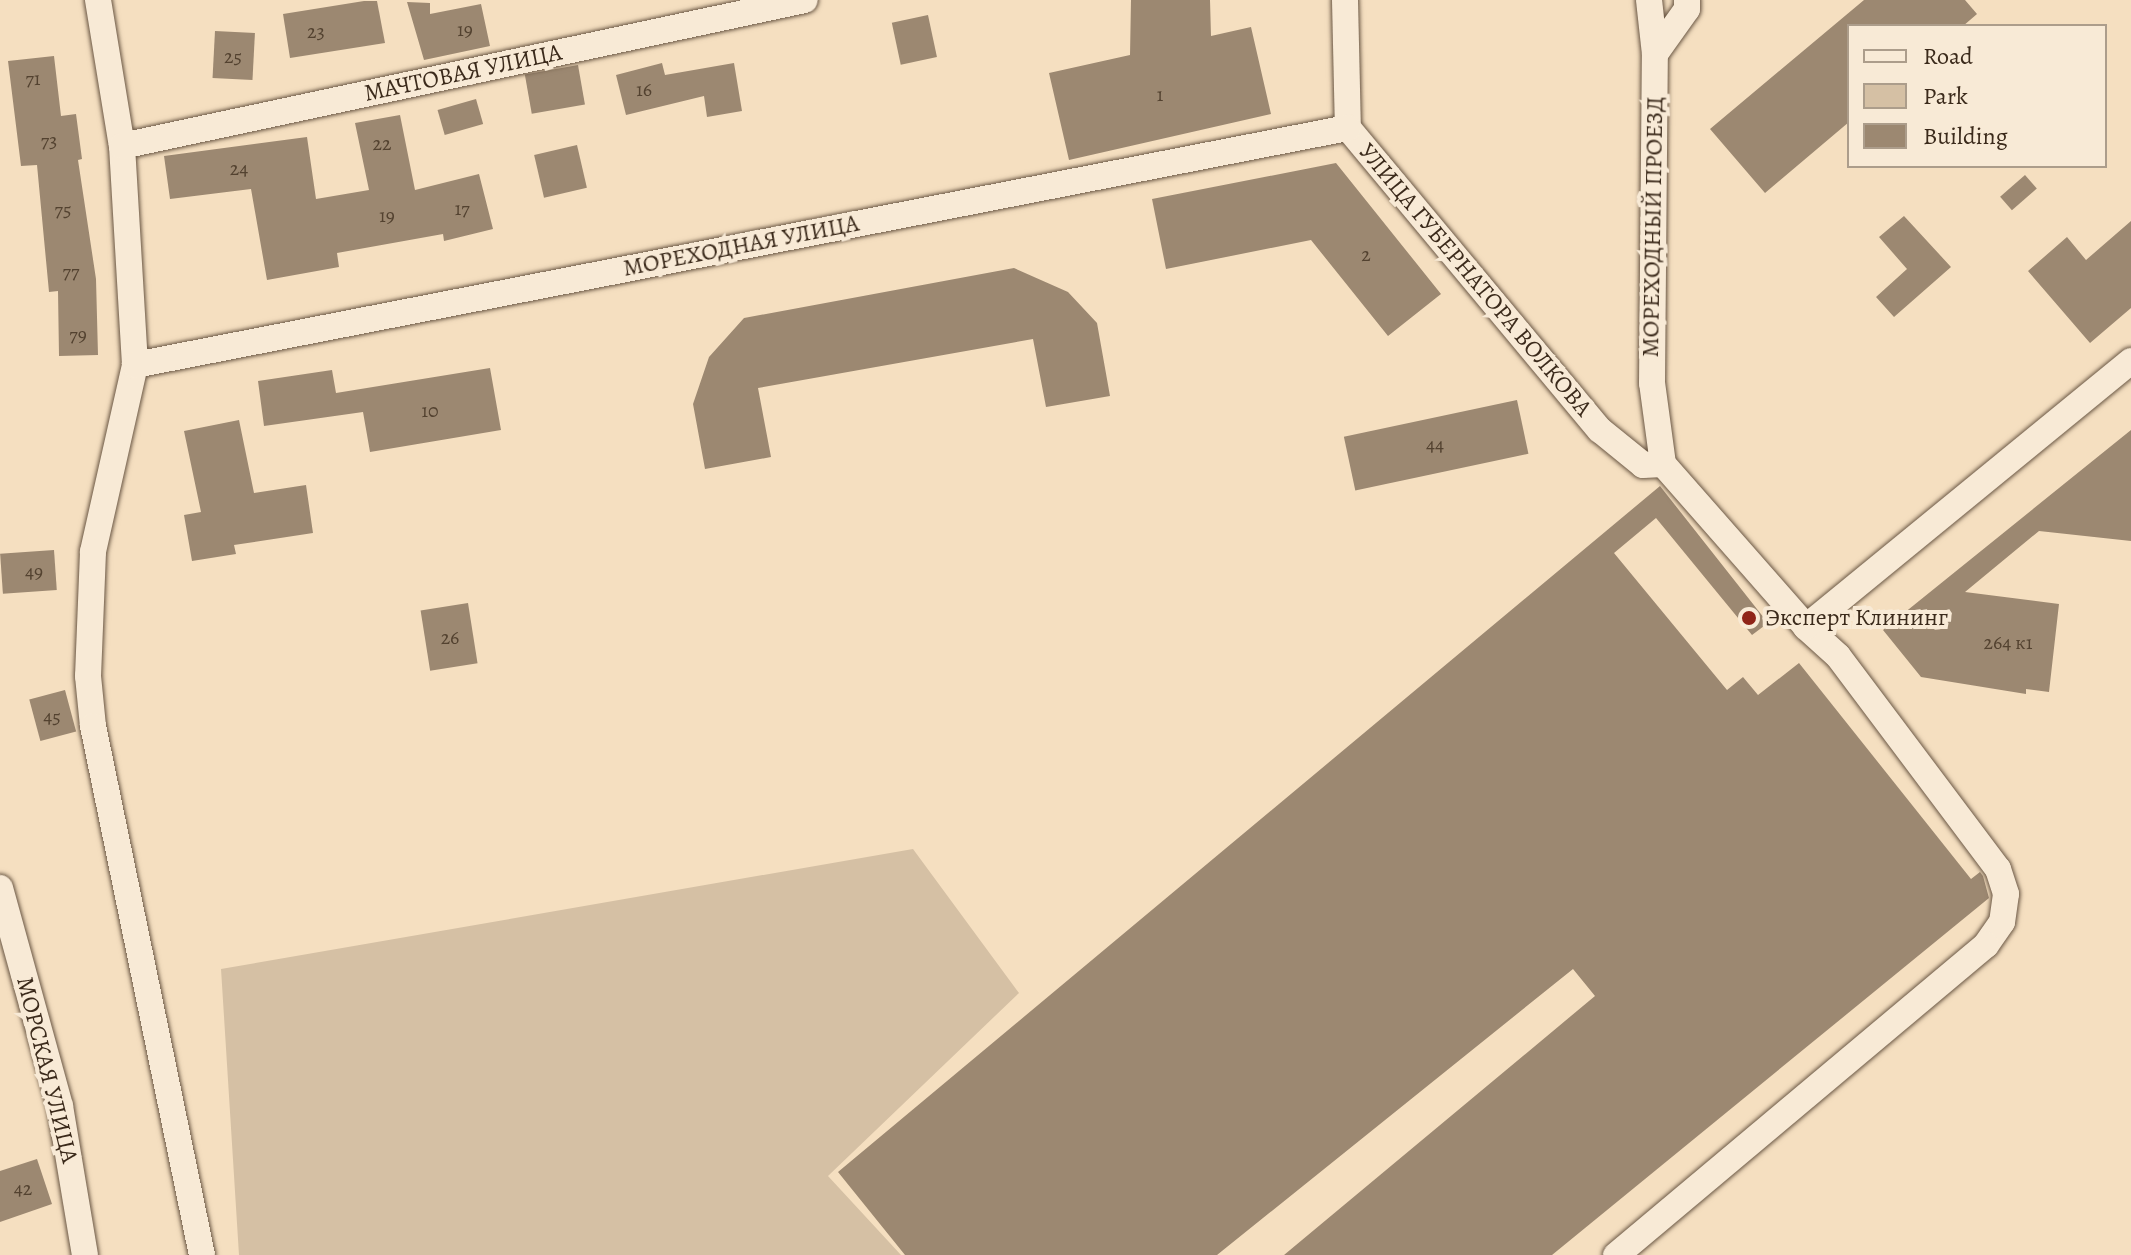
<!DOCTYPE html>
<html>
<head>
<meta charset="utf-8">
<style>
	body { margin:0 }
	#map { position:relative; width:2131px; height:1255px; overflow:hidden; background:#f5dfc0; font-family:Alegreya,serif }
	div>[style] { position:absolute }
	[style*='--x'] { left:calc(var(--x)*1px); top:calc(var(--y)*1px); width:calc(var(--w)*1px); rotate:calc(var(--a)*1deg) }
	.green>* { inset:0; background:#d5c0a4 }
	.building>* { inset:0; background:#9c8871; transform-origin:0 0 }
	.roads { filter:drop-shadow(0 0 2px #6a5744) drop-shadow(0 0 2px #6a5744) }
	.minor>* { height:26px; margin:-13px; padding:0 13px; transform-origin:13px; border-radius:13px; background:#f8ead6 }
	.dots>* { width:22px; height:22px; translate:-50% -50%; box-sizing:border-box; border:4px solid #f8ead6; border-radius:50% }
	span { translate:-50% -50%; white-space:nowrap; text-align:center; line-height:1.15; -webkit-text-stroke:8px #f8ead6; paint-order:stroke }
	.number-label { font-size:20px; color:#534230 }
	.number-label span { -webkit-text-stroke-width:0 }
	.street-label { font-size:24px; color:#3b2a1b }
	.poi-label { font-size:24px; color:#3b2a1b }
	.left { translate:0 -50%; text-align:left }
	.legend { position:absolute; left:1847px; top:24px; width:260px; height:144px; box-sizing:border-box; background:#f8ead6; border:2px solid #ac9d8b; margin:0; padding:10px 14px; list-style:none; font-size:24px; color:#3b2a1b }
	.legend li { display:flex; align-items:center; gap:16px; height:40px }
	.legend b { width:40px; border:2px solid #ac9d8b }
</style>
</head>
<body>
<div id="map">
	<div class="green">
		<div style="clip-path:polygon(913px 849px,1019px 993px,828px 1176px,901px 1255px,239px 1255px,221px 969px)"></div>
	</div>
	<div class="building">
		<div style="clip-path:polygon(1131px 0,1210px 0,1211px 36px,1251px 27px,1271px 114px,1069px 160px,1049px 73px,1130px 55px)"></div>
		<div style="clip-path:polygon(1864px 0,1965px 0,1977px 14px,1963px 26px,1849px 26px,1849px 122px,1765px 193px,1710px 129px)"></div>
		<div style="clip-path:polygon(364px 1px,377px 1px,385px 43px,290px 58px,283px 14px)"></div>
		<div style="clip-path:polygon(407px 2px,430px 3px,430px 14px,481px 4px,490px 46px,424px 60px)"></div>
		<div style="left:928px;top:15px;width:43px;height:37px;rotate:78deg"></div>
		<div style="left:215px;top:31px;width:40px;height:47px;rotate:3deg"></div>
		<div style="clip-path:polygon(54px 56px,61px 116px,76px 114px,82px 159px,78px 160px,96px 279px,98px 355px,59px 356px,58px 291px,49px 292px,37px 165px,21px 166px,8px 61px)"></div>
		<div style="clip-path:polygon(662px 63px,665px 75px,734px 63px,742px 111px,707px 117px,704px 96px,626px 115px,616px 75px)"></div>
		<div style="left:578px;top:65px;width:40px;height:54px;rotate:80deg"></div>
		<div style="left:476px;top:99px;width:26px;height:40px;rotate:74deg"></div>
		<div style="clip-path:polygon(400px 115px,415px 190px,479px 174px,493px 229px,444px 241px,443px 234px,337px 253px,339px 267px,267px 280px,251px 189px,170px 199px,164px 156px,307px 137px,316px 199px,369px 190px,355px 123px)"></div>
		<div style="left:577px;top:145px;width:44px;height:44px;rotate:77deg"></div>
		<div style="clip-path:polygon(1336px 163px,1441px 294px,1388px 336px,1311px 240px,1166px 269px,1152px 199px)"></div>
		<div style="left:2025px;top:175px;width:18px;height:33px;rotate:49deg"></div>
		<div style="clip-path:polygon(1904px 216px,1951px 267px,1894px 317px,1876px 297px,1907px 269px,1879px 237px)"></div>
		<div style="clip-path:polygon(2131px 221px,2131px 308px,2090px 343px,2028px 271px,2067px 237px,2086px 260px)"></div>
		<div style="clip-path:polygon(1014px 268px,1068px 292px,1097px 323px,1110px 396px,1046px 407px,1033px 339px,758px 388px,771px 457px,705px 469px,693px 404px,709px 357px,744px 318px)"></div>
		<div style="clip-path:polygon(490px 368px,501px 430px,370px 452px,363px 412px,264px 426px,258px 381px,332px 370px,336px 393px)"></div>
		<div style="left:1517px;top:400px;width:55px;height:177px;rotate:78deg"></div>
		<div style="clip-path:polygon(239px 420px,254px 493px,306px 485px,313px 533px,234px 545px,236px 554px,192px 561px,184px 515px,201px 512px,184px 431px)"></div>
		<div style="clip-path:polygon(2131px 430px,2131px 541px,2039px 531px,1965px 592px,2059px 604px,2049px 692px,2026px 689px,2026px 694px,1921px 677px,1883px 630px)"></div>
		<div style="clip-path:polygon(1660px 486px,1768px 623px,1752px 635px,1656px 518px,1614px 553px,1727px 690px,1743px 677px,1758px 695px,1799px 663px,1971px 879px,1980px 872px,1983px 876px,1989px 898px,1552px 1255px,1284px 1255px,1595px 996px,1573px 969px,1217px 1255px,905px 1255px,838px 1172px)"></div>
		<div style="left:54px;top:550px;width:40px;height:54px;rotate:86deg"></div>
		<div style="left:468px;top:603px;width:61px;height:48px;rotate:81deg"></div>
		<div style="left:65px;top:690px;width:43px;height:37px;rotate:75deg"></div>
		<div style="clip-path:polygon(37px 1159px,52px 1204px,0 1222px,0 1171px)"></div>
	</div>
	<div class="roads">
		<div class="minor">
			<div style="--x:98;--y:0;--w:148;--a:80.7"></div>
			<div style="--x:122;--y:146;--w:219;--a:86.6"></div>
			<div style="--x:135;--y:365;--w:192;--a:102.7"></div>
			<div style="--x:93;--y:552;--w:124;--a:92.3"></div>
			<div style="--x:88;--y:676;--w:50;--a:84.3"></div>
			<div style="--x:93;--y:726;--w:540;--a:78.36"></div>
			<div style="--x:1345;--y:0;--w:128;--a:88.7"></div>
			<div style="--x:1348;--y:128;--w:393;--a:50.2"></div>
			<div style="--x:1600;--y:430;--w:55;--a:39.1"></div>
			<div style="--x:1643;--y:465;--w:20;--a:-3"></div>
			<div style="--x:1663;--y:464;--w:217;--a:48.7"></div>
			<div style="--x:1806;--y:627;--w:43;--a:42.2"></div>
			<div style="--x:1838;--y:656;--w:266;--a:53.1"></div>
			<div style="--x:1998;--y:869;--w:26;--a:72"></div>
			<div style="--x:2006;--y:894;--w:28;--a:98"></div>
			<div style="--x:2002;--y:922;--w:28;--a:125"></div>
			<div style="--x:1986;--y:945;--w:483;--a:140"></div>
			<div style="--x:1649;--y:0;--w:54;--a:83.7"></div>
			<div style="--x:122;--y:146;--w:698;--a:-12.07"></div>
			<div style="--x:135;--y:365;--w:1236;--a:-11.06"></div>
			<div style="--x:1663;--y:464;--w:82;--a:-97.7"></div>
			<div style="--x:1652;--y:383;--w:329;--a:-89.5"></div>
			<div style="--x:1655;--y:54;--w:55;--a:-54.6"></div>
			<div style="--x:1687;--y:9;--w:9;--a:-90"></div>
			<div style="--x:1806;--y:627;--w:420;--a:-39.3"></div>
			<div style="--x:0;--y:888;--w:226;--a:74.6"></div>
			<div style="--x:60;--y:1106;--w:151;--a:80.5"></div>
		</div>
	</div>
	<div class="dots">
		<div style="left:1749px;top:618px;background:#8f2418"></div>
	</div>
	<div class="number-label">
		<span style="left:465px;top:29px">19</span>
		<span style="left:316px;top:31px">23</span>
		<span style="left:233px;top:56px">25</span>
		<span style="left:33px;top:78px">71</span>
		<span style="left:644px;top:89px">16</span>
		<span style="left:1160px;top:94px">1</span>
		<span style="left:49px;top:140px">73</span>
		<span style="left:382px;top:143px">22</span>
		<span style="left:239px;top:168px">24</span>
		<span style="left:462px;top:208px">17</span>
		<span style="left:63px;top:209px">75</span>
		<span style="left:387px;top:215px">19</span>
		<span style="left:1366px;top:254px">2</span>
		<span style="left:71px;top:271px">77</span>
		<span style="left:78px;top:334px">79</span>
		<span style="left:430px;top:410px">10</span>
		<span style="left:1435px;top:444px">44</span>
		<span style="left:34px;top:571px">49</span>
		<span style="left:450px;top:637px">26</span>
		<span style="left:2008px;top:642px">264 к1</span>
		<span style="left:52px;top:716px">45</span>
		<span style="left:23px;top:1188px">42</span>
	</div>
	<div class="street-label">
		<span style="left:463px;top:73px;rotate:-12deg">МАЧТОВАЯ УЛИЦА</span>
		<span style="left:1653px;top:227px;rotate:-89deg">МОРЕХОДНЫЙ ПРОЕЗД</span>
		<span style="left:741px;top:246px;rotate:-11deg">МОРЕХОДНАЯ УЛИЦА</span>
		<span style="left:1475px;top:280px;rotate:50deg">УЛИЦА ГУБЕРНАТОРА ВОЛКОВА</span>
		<span style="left:47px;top:1070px;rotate:76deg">МОРСКАЯ УЛИЦА</span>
	</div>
	<div class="poi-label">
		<span class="left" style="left:1765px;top:618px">Эксперт Клининг</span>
	</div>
	<ul class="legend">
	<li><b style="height:10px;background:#f8ead6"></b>Road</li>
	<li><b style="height:22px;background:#d5c0a4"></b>Park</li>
	<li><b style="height:22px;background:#9c8871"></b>Building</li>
	</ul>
</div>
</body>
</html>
